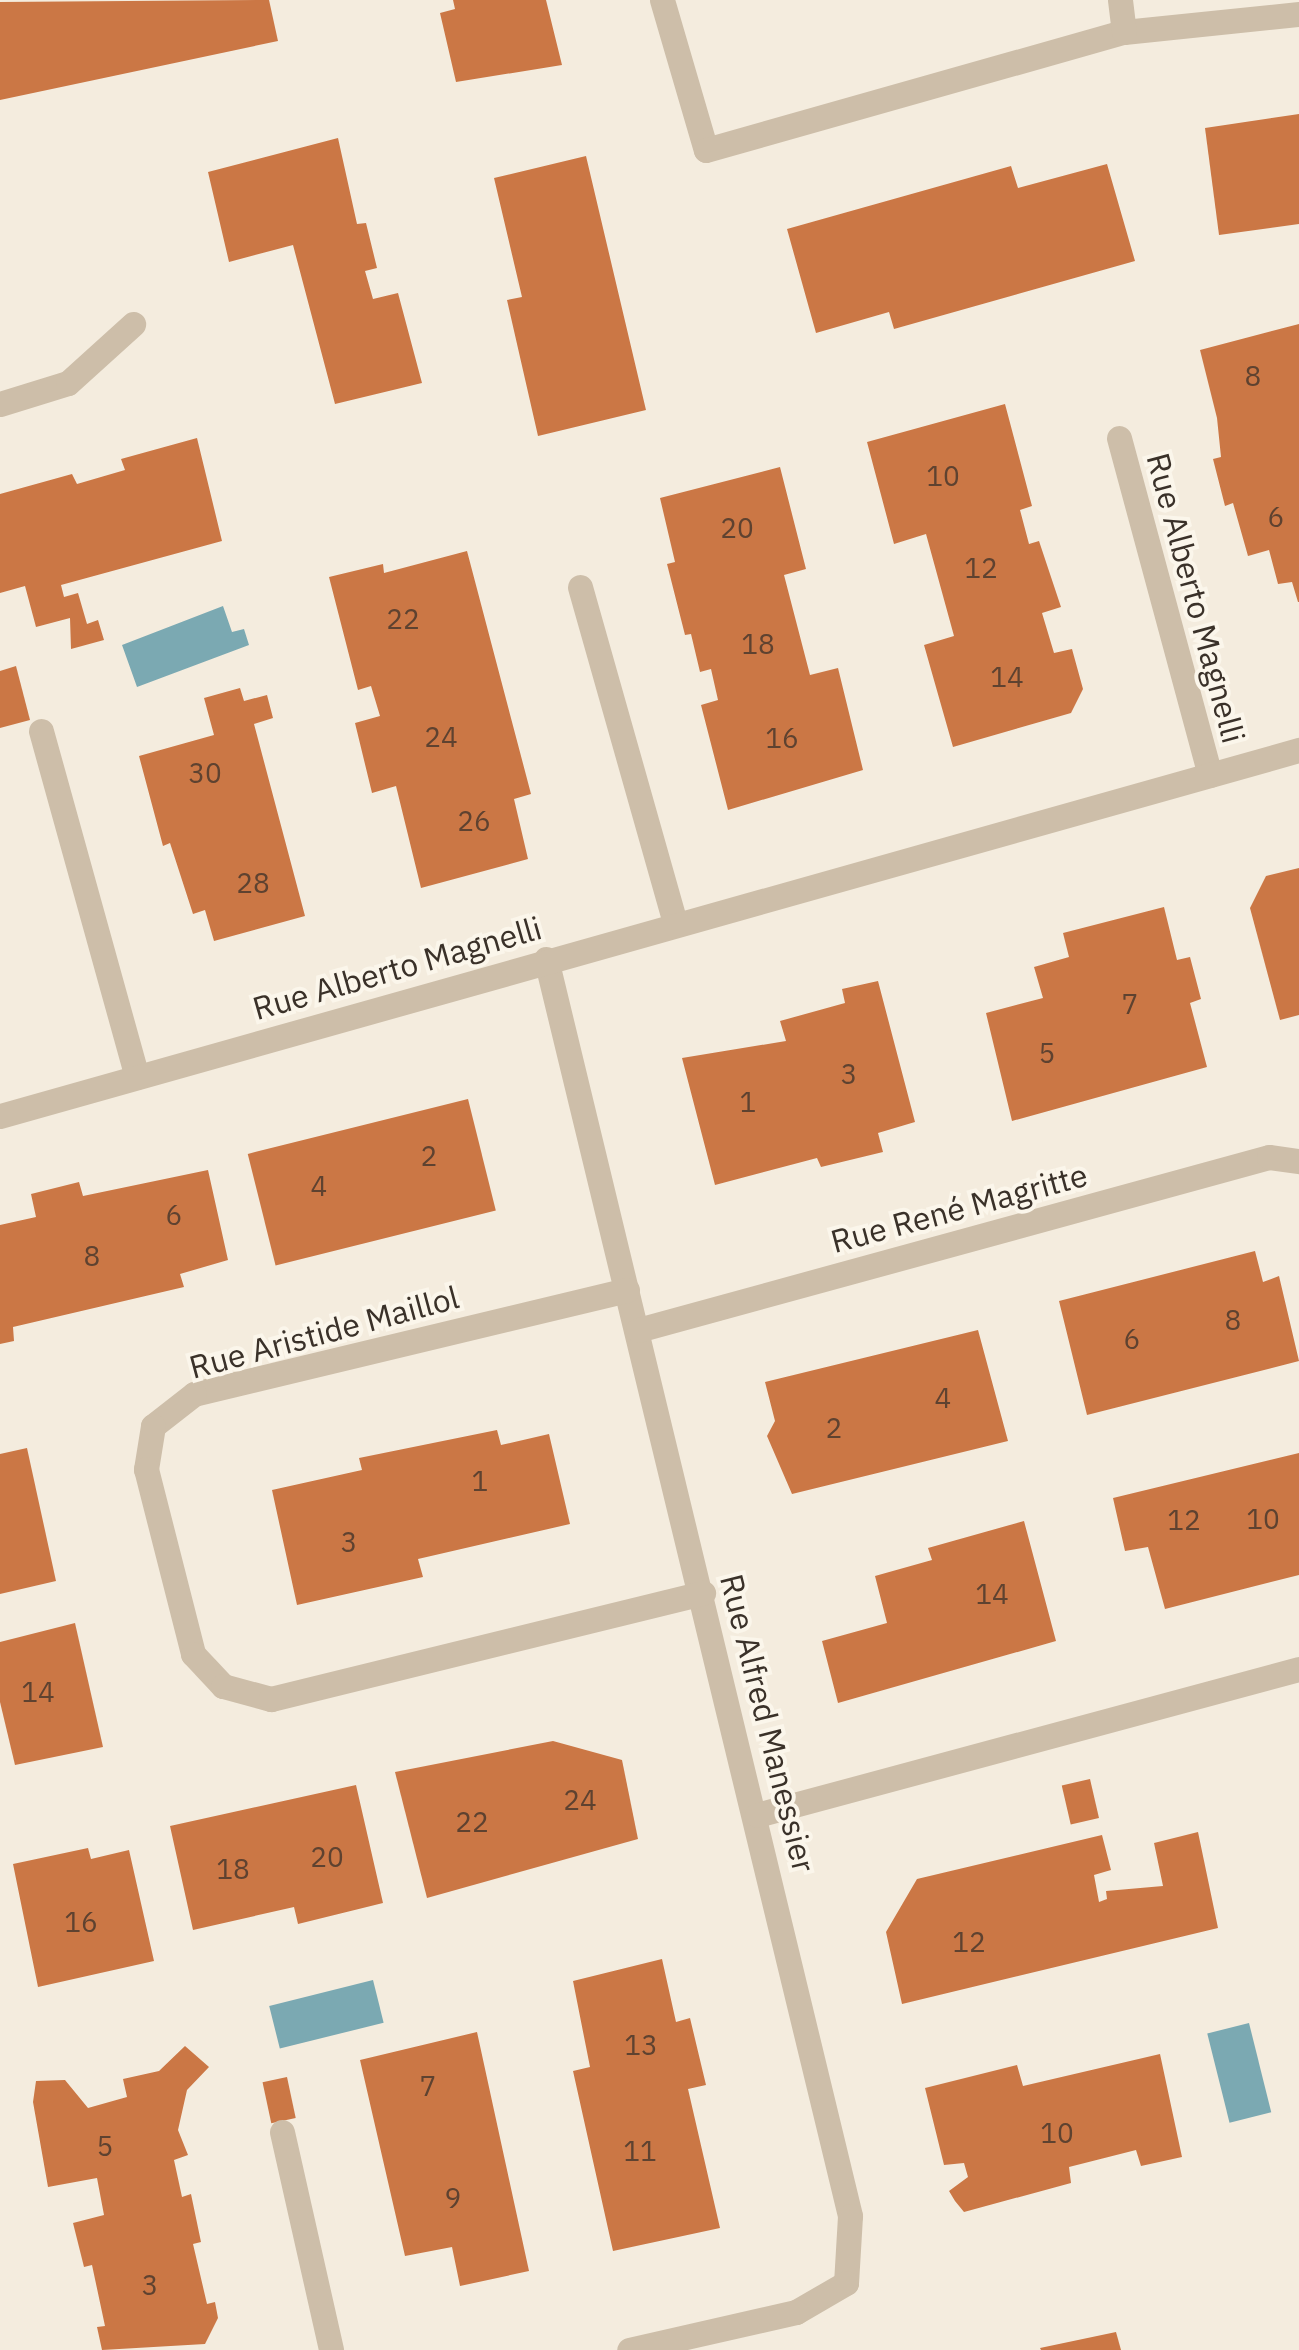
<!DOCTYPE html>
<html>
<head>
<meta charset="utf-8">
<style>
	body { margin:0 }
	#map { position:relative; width:1299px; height:2350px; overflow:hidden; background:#f4ecde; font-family:"IBM Plex Sans",sans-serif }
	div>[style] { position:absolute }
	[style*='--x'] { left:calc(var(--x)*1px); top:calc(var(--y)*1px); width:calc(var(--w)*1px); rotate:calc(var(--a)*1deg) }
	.water>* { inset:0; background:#7ba9b2; transform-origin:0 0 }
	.building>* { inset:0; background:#cb7745; transform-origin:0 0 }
	.minor>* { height:25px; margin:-12.5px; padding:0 12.5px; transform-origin:12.5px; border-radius:12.5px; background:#cdbea9 }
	span { translate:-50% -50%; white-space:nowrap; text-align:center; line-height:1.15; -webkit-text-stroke:8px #fbf6eb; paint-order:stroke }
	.number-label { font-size:28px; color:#5e4230 }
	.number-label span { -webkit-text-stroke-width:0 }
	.street-label { font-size:32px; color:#3a3129 }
</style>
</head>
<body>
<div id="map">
	<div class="water">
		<div style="clip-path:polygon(223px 606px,232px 632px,244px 629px,249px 645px,137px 687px,122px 645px)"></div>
		<div style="left:373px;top:1980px;width:44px;height:107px;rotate:76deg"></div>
		<div style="left:1249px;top:2023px;width:92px;height:43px;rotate:76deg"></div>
	</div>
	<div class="building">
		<div style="clip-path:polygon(269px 0,278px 41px,0 100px,0 2px)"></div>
		<div style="clip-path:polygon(453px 0,546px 0,562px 65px,456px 82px,440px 13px,455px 9px)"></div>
		<div style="clip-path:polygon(1299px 114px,1299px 224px,1219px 235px,1205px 128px)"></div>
		<div style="clip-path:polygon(338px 138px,357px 224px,366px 223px,377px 268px,365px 271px,373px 299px,398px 293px,422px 383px,335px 404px,293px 245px,229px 262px,208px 172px)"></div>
		<div style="clip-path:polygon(586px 156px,646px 410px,538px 436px,507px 300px,522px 297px,494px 178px)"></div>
		<div style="clip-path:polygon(1107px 164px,1135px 261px,894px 329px,889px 312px,816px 333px,787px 229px,1011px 166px,1018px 188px)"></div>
		<div style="clip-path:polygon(1299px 324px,1299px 602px,1298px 602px,1292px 582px,1278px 584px,1269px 550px,1248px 556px,1233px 503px,1225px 506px,1213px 459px,1221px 457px,1217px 418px,1200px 350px)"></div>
		<div style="clip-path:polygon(1005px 404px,1032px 506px,1020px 510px,1029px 544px,1039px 541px,1061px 607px,1042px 613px,1054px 653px,1072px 649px,1083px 689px,1071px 713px,953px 747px,924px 645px,954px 636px,926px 534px,894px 544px,867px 442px)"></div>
		<div style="clip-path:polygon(197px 438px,222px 541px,61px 585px,64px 597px,78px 593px,87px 624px,98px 620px,104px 640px,71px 649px,70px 618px,36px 627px,25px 586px,0 593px,0 494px,72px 474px,77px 484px,125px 470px,121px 459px)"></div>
		<div style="clip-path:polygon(780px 467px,806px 569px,784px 575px,810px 675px,838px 668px,863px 770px,728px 810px,701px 705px,718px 700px,711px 669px,700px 672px,691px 634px,685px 635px,667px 564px,675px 562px,660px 498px)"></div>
		<div style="clip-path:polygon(467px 551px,531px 794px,514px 799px,528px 859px,421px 888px,396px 786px,372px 793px,355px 723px,380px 716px,371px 686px,358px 690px,329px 577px,383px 564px,384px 573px)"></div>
		<div style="clip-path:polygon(16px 666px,30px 720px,0 728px,0 671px)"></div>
		<div style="clip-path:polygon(240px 688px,244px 701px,267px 695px,273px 718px,254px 724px,305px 916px,214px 941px,205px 910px,193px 914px,170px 843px,163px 846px,139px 756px,214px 735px,204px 698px)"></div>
		<div style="clip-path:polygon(1299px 868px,1299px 1015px,1280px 1020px,1250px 908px,1266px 876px)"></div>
		<div style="clip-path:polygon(1164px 907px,1177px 960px,1190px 957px,1201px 999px,1190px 1003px,1207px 1067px,1012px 1121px,986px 1013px,1043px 998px,1034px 967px,1069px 957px,1063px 933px)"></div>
		<div style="clip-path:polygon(878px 981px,915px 1122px,878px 1133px,883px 1152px,821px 1167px,817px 1158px,715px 1185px,682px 1058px,786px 1041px,780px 1021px,845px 1003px,842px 989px)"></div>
		<div style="left:468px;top:1099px;width:115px;height:227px;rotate:76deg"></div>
		<div style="clip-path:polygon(208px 1170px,228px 1260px,180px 1274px,184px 1287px,13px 1327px,14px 1341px,0 1344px,0 1225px,36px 1217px,31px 1194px,79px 1182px,83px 1196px)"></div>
		<div style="clip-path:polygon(1255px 1251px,1263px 1282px,1279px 1276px,1299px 1361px,1087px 1415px,1059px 1301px)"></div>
		<div style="clip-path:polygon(978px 1330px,1008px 1441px,792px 1494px,767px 1436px,775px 1421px,765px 1382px)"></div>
		<div style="clip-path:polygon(497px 1430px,501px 1445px,549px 1434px,570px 1524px,418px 1559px,423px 1577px,297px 1605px,272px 1490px,362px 1470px,359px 1458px)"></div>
		<div style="clip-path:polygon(27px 1448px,56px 1581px,0 1594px,0 1454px)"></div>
		<div style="clip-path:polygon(1299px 1453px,1299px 1575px,1165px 1609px,1148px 1547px,1125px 1551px,1113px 1498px)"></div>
		<div style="clip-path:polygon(1024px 1521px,1056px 1641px,838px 1703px,822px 1641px,887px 1623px,875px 1576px,932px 1560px,928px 1548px)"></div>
		<div style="clip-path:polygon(75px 1623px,103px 1747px,15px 1765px,0 1702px,0 1642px)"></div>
		<div style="clip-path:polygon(553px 1741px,622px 1760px,638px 1839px,427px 1898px,395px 1772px)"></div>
		<div style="left:1090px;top:1779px;width:40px;height:29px;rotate:77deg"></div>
		<div style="clip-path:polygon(356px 1785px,383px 1903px,298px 1924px,294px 1907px,193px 1930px,170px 1826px)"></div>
		<div style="clip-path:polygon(1198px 1832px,1218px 1928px,902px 2004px,886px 1932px,917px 1879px,1102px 1835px,1111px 1870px,1094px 1875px,1099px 1902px,1107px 1899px,1106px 1891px,1163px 1886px,1154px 1843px)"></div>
		<div style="clip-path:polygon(88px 1848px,91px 1859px,129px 1850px,154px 1961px,38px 1987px,13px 1864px)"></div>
		<div style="clip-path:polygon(662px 1959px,676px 2022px,690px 2018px,706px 2085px,688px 2089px,720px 2228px,613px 2251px,573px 2071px,590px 2067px,573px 1981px)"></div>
		<div style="clip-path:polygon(477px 2032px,529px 2271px,460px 2286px,452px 2247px,405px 2256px,360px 2060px)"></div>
		<div style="clip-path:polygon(185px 2046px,209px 2067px,187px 2090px,178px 2130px,188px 2155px,174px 2160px,182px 2197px,191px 2194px,201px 2242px,193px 2244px,207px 2304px,215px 2302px,218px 2318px,205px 2344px,102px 2350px,97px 2327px,105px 2326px,92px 2265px,84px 2267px,73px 2223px,104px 2215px,97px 2178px,48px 2187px,33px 2102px,36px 2081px,65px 2080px,88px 2108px,127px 2097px,123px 2079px,159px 2071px)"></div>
		<div style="clip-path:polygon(1160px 2054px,1182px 2157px,1141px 2166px,1136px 2150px,1069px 2167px,1071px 2183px,964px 2212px,955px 2201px,949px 2191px,968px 2177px,964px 2163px,944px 2165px,925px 2088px,1017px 2065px,1023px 2086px)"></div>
		<div style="left:287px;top:2077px;width:42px;height:25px;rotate:78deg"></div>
		<div style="clip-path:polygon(1116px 2332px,1121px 2350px,1041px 2350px,1040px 2348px)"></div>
	</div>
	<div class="minor">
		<div style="--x:662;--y:0;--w:156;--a:73.7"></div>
		<div style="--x:706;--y:150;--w:434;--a:-15.8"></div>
		<div style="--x:1124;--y:32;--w:176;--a:-5.9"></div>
		<div style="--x:1120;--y:0;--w:32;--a:83"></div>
		<div style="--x:0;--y:404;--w:71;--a:-17.2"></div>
		<div style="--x:68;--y:383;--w:88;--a:-42.2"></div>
		<div style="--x:1119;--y:438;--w:349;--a:74.9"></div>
		<div style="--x:580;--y:587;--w:348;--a:74.2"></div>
		<div style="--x:41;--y:731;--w:359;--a:74.5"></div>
		<div style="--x:546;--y:959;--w:1293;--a:76.4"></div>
		<div style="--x:850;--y:2216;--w:67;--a:93.4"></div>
		<div style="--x:846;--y:2283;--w:58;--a:149.9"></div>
		<div style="--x:796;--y:2312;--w:171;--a:167.2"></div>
		<div style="--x:0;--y:1116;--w:1350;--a:-15.74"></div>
		<div style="--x:627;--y:1290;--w:445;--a:166.5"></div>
		<div style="--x:194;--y:1394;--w:52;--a:142"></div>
		<div style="--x:153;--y:1426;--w:44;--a:99.2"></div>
		<div style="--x:146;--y:1469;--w:191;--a:75.7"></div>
		<div style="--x:193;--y:1654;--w:44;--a:46.8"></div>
		<div style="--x:223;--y:1686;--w:50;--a:15.2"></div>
		<div style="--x:271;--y:1699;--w:445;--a:-13.8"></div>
		<div style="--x:638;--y:1330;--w:654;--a:-15.33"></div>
		<div style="--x:1269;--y:1157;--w:30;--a:8"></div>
		<div style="--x:757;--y:1815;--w:561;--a:-15.08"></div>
		<div style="--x:282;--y:2132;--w:223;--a:77.3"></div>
	</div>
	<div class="number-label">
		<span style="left:1253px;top:376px">8</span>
		<span style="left:943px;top:476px">10</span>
		<span style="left:1276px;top:517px">6</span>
		<span style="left:737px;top:528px">20</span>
		<span style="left:981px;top:568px">12</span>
		<span style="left:403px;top:619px">22</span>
		<span style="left:758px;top:644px">18</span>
		<span style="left:1007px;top:677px">14</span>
		<span style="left:441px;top:737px">24</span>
		<span style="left:782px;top:738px">16</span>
		<span style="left:205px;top:773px">30</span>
		<span style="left:474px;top:821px">26</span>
		<span style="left:253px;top:883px">28</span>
		<span style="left:1130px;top:1004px">7</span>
		<span style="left:1047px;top:1053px">5</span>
		<span style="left:849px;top:1074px">3</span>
		<span style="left:748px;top:1102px">1</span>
		<span style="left:429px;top:1156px">2</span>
		<span style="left:319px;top:1186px">4</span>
		<span style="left:174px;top:1215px">6</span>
		<span style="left:92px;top:1256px">8</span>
		<span style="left:1233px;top:1320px">8</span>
		<span style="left:1132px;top:1339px">6</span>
		<span style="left:943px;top:1398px">4</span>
		<span style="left:834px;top:1428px">2</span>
		<span style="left:480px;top:1481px">1</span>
		<span style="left:1263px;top:1519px">10</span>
		<span style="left:1184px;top:1520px">12</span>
		<span style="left:349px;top:1542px">3</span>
		<span style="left:992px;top:1594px">14</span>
		<span style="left:38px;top:1692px">14</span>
		<span style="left:580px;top:1800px">24</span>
		<span style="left:472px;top:1822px">22</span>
		<span style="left:327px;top:1857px">20</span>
		<span style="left:233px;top:1869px">18</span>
		<span style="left:81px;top:1922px">16</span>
		<span style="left:969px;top:1942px">12</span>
		<span style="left:641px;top:2045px">13</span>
		<span style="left:428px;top:2086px">7</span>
		<span style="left:1057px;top:2133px">10</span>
		<span style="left:105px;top:2146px">5</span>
		<span style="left:640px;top:2151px">11</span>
		<span style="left:453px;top:2198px">9</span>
		<span style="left:150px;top:2285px">3</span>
	</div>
	<div class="street-label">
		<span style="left:1196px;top:598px;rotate:75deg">Rue Alberto Magnelli</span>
		<span style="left:397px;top:968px;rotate:-16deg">Rue Alberto Magnelli</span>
		<span style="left:959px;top:1208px;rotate:-15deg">Rue René Magritte</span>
		<span style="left:324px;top:1332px;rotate:-15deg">Rue Aristide Maillol</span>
		<span style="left:768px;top:1723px;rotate:76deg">Rue Alfred Manessier</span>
	</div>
</div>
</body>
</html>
